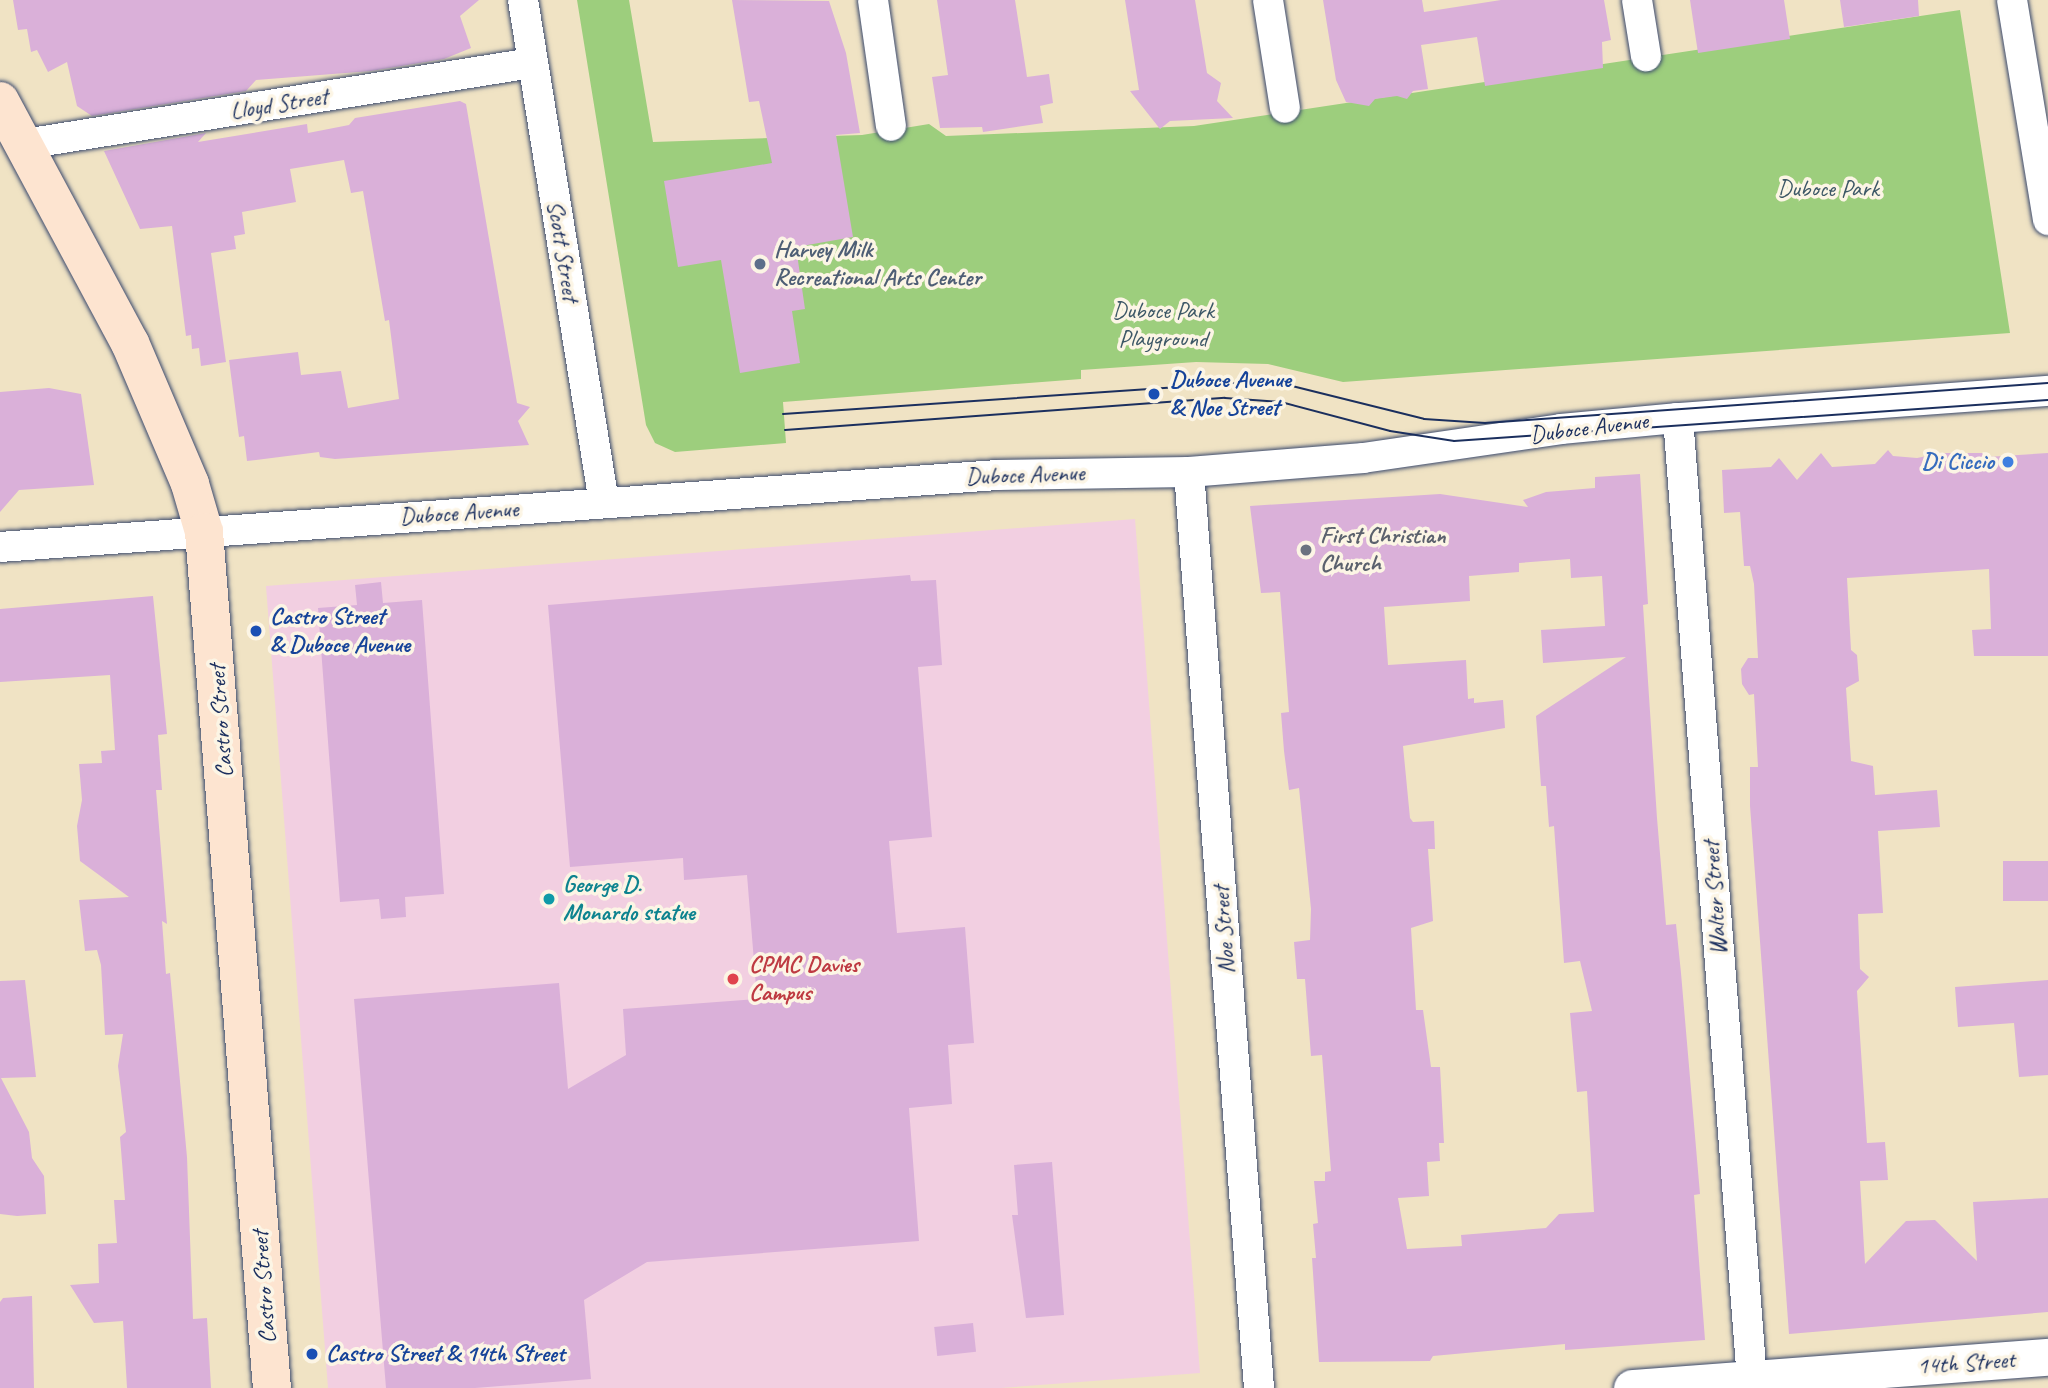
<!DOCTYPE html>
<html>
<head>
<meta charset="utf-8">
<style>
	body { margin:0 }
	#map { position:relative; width:2048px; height:1388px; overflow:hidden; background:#f0e3c4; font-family:Caveat,sans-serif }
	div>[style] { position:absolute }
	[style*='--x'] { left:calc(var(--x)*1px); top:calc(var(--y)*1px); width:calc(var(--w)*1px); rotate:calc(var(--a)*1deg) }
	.built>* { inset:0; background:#f2cfe1 }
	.green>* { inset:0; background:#9dce7d }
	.building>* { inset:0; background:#dab0d9; transform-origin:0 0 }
	.roads { filter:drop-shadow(0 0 2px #3b4a6d) drop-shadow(0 0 2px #3b4a6d) }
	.minor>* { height:30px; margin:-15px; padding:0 15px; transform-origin:15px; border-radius:15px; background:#fff }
	.tertiary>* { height:37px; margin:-18.5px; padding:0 18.5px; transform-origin:18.5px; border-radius:18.5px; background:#fff }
	.secondary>* { height:38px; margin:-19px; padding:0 19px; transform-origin:19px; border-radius:19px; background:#fde4d0 }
	.tram>* { height:2px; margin:-1px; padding:0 1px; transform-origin:1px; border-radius:1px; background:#1b2f5e }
	.dots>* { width:19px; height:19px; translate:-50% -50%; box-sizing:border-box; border:4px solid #fcf5e5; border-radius:50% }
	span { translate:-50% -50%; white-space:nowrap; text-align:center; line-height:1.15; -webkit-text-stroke:7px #fcf5e5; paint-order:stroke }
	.street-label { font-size:24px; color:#1b2f5e }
	.park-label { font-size:24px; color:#3c5766 }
	.service-label { font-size:24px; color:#4e5e75; font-weight:700 }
	.left { translate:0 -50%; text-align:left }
	.transit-label { font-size:24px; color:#164399; font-weight:700 }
	.shop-label { font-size:24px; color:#366cbe; font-weight:700 }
	.right { translate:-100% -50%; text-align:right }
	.worship-label { font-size:24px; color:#5b616d; font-weight:700 }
	.culture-label { font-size:24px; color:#0d838f; font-weight:700 }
	.health-label { font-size:24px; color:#be3a42; font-weight:700 }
</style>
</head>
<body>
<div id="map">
	<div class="built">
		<div style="clip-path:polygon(1135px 519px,1200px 1373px,1001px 1388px,328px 1388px,266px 586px)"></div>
	</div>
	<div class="green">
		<div style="clip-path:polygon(577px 0,629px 0,653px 142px,862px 135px,929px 124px,946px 136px,1194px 126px,1960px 10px,2010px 333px,1343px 382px,1268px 364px,1196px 362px,1081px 370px,1081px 379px,783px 402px,786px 443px,675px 452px,655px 443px,646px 425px)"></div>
	</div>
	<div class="building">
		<div style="clip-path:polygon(13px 0,479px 0,460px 16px,471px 48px,444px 59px,371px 71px,256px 80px,246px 91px,92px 116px,77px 106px,67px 62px,48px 72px,37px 50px,31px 52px,27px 29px,18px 30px)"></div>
		<div style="clip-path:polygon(732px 0,829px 1px,846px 53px,860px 133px,836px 135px,853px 237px,796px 247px,805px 309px,792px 311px,800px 363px,740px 373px,721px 260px,678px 267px,664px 181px,772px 163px,759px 101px,749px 102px)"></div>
		<div style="clip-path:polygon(937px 0,1015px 0,1027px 77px,1049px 74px,1053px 103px,1040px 106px,1043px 123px,983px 132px,982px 127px,940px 128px,932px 77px,948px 75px)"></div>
		<div style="clip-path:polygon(1125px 0,1195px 0,1207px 73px,1221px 83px,1217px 101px,1233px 118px,1170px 121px,1160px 129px,1130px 91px,1139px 90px)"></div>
		<div style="clip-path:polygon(1323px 0,1422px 0,1424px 12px,1501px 0,1604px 0,1611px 40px,1602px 42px,1603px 68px,1485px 86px,1477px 37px,1421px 45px,1428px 89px,1413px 91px,1407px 99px,1397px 96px,1375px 99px,1369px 106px,1346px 102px,1336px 80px)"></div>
		<div style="clip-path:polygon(1690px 0,1784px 0,1790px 39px,1698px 53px)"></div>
		<div style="clip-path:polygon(1840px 0,1918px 0,1919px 16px,1844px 27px)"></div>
		<div style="clip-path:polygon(460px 101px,466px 104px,517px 403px,530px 407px,518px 421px,529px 445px,335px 459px,320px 457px,319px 452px,247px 461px,244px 436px,239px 437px,229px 360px,298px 352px,301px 375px,341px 371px,348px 408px,399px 399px,389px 320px,385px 321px,363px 191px,351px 193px,344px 160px,290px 169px,296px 202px,242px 212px,245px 234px,234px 236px,236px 249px,211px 253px,226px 362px,201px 366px,199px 348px,192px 349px,191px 335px,186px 336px,172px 226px,140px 229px,104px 151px,206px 133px,198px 142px,307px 124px,308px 133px,349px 125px,355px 118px)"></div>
		<div style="clip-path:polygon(49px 388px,81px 394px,94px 485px,19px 490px,0 512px,0 392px)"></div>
		<div style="clip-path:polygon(1888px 450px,1893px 456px,1917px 458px,1942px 453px,1986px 453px,1987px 457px,2048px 453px,2048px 656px,1974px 656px,1972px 630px,1991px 629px,1989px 569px,1847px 578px,1851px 650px,1857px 655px,1859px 681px,1846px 688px,1851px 761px,1873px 766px,1875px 795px,1937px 790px,1940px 827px,1878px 831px,1883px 913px,1858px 914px,1860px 969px,1869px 977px,1857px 991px,1867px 1143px,1885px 1142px,1888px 1180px,1860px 1181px,1865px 1264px,1906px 1221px,1935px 1220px,1977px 1261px,1973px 1202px,2048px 1198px,2048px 1312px,1789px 1334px,1750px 806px,1750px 767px,1758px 767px,1754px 694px,1749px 695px,1742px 684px,1741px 669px,1748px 658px,1758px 658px,1754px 584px,1750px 566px,1744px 566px,1740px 512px,1724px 513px,1722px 470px,1771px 467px,1779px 458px,1797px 480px,1821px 453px,1832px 467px,1875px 464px)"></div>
		<div style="clip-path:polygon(evenodd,1640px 474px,1648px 604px,1643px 605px,1657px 818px,1666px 925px,1676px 924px,1681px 973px,1700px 1194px,1694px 1195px,1705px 1340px,1565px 1350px,1565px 1344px,1433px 1356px,1430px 1361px,1319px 1362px,1312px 1258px,1316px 1258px,1313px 1224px,1318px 1223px,1314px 1181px,1325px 1181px,1325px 1172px,1331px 1171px,1322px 1055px,1311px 1056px,1305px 979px,1297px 979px,1294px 942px,1310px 940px,1311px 909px,1299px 788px,1289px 790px,1284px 751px,1281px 713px,1289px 712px,1280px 592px,1261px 593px,1250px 506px,1440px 494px,1528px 507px,1523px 500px,1546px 492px,1595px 488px,1595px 477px,1640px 474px,1570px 559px,1571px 578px,1602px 576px,1605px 626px,1541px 630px,1543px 663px,1626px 657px,1536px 716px,1541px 786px,1546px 786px,1549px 827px,1554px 826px,1564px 963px,1580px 961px,1592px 1011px,1570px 1013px,1577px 1092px,1587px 1091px,1594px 1212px,1559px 1214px,1546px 1228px,1461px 1235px,1462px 1246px,1407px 1249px,1398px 1198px,1429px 1196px,1427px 1162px,1440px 1161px,1439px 1143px,1444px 1143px,1440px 1067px,1431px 1067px,1423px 1010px,1416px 1010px,1411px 928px,1433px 921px,1428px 849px,1435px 849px,1434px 821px,1413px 822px,1410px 818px,1403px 746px,1505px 728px,1503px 700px,1474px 703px,1474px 698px,1468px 699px,1466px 660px,1388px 665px,1384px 607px,1470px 601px,1469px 576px,1519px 572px,1519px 563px,1570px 559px)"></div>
		<div style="clip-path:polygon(910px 575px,911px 581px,936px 580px,942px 665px,918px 667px,932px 837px,889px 841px,897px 933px,965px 927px,974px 1043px,948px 1045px,952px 1104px,909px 1108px,919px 1241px,647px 1262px,584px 1300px,591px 1379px,475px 1388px,386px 1388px,354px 999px,559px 983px,568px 1089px,626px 1055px,623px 1009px,757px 999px,747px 875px,684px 880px,683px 858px,570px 867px,548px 605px)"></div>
		<div style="clip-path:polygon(381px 582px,383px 603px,422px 600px,444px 894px,405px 897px,406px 917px,381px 919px,379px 899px,340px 902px,318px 608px,357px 605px,355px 585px)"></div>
		<div style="clip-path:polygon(153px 596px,167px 734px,158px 735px,162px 790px,156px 790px,167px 924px,162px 921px,166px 974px,170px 973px,187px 1157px,193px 1319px,207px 1318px,211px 1388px,127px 1388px,123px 1321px,94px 1323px,70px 1285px,99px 1283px,98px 1244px,117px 1243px,114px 1200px,125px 1200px,120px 1137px,126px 1132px,118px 1066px,123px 1034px,105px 1035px,101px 965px,97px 950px,85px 951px,79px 900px,129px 897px,80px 861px,77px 826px,82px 800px,79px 764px,102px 763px,101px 751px,115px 750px,110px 675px,0 682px,0 609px)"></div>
		<div style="left:2048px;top:861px;width:40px;height:45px;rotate:90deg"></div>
		<div style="clip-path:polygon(25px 980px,36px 1077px,1px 1078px,29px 1132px,32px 1158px,44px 1176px,46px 1214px,17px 1216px,0 1214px,0 981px)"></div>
		<div style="clip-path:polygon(2048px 980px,2048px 1075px,2019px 1077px,2014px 1023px,1958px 1027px,1955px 987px)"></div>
		<div style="clip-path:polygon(1052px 1162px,1064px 1315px,1026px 1318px,1012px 1215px,1018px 1215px,1014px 1165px)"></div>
		<div style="clip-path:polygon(32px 1296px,34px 1388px,0 1388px,0 1302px,3px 1298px)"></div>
		<div style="left:973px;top:1323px;width:29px;height:39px;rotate:84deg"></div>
	</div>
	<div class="roads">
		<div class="minor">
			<div style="--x:523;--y:0;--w:509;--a:80.85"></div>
			<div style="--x:873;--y:0;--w:127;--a:81.9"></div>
			<div style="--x:1268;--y:0;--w:109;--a:81.1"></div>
			<div style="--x:1637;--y:0;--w:57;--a:80.9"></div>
			<div style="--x:2012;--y:0;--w:223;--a:80.7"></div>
			<div style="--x:25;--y:144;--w:513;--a:-9.08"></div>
			<div style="--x:1678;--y:418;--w:964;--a:85.6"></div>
			<div style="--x:1189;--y:472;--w:919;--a:85.63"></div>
			<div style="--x:0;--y:547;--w:999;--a:-4.13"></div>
			<div style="--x:996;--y:475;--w:193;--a:-0.9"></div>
			<div style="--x:1189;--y:472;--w:175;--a:-4.6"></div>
			<div style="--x:1363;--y:458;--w:200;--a:-8.3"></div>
			<div style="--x:1561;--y:429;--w:118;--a:-5.4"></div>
			<div style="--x:1678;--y:418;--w:371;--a:-4.2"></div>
		</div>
		<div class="tertiary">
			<div style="--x:1632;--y:1388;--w:417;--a:-4.3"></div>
		</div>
		<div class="secondary">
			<div style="--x:0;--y:101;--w:275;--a:61.8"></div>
			<div style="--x:130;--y:343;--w:153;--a:66.9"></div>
			<div style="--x:190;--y:484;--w:50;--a:73.7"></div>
			<div style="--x:204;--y:532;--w:859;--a:85.46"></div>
		</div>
	</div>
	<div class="tram">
		<div style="--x:783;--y:414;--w:471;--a:-3.9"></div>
		<div style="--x:1253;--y:382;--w:31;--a:4"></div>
		<div style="--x:1284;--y:384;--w:144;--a:14"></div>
		<div style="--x:1424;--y:419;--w:61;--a:3.8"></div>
		<div style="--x:1485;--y:423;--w:564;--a:-4.06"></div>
		<div style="--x:785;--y:430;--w:441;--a:-4.2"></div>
		<div style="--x:1225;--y:398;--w:56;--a:4.1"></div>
		<div style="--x:1281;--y:402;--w:113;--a:14.9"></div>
		<div style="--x:1390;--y:431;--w:65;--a:8.9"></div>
		<div style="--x:1454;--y:441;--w:595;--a:-3.95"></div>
	</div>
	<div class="dots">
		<div style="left:760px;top:264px;background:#5c6f8a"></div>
		<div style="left:1154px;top:394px;background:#1a4fb4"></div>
		<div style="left:2008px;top:462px;background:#3f7fe0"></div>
		<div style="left:1306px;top:550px;background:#6b7280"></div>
		<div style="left:256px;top:631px;background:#1a4fb4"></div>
		<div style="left:549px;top:899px;background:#0f9aa8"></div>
		<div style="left:733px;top:979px;background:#e0444e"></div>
		<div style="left:312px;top:1354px;background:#1a4fb4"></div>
	</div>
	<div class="street-label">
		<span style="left:279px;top:104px;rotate:-9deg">Lloyd Street</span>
		<span style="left:563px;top:251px;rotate:81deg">Scott Street</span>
		<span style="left:1589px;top:428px;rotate:-7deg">Duboce Avenue</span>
		<span style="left:1025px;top:475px;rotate:-2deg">Duboce Avenue</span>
		<span style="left:459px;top:513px;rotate:-4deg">Duboce Avenue</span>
		<span style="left:221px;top:721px;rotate:-94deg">Castro Street</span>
		<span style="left:1715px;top:898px;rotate:-94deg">Walter Street</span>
		<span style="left:1224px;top:930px;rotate:-94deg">Noe Street</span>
		<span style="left:264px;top:1287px;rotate:-94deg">Castro Street</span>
		<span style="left:1966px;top:1363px;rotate:-4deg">14th Street</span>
	</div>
	<div class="park-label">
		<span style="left:1828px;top:189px">Duboce Park</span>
		<span style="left:1163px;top:325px">Duboce Park<br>Playground</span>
	</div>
	<div class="service-label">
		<span class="left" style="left:774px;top:264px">Harvey Milk<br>Recreational Arts Center</span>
	</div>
	<div class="transit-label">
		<span class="left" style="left:1170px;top:394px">Duboce Avenue<br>&amp; Noe Street</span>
		<span class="left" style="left:270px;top:631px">Castro Street<br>&amp; Duboce Avenue</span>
		<span class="left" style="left:326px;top:1354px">Castro Street &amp; 14th Street</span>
	</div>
	<div class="shop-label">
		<span class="right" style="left:1994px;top:462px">Di Ciccio</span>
	</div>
	<div class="worship-label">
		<span class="left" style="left:1320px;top:550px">First Christian<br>Church</span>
	</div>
	<div class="culture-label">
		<span class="left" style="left:563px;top:899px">George D.<br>Monardo statue</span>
	</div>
	<div class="health-label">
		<span class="left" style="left:749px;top:979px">CPMC Davies<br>Campus</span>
	</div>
</div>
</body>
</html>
